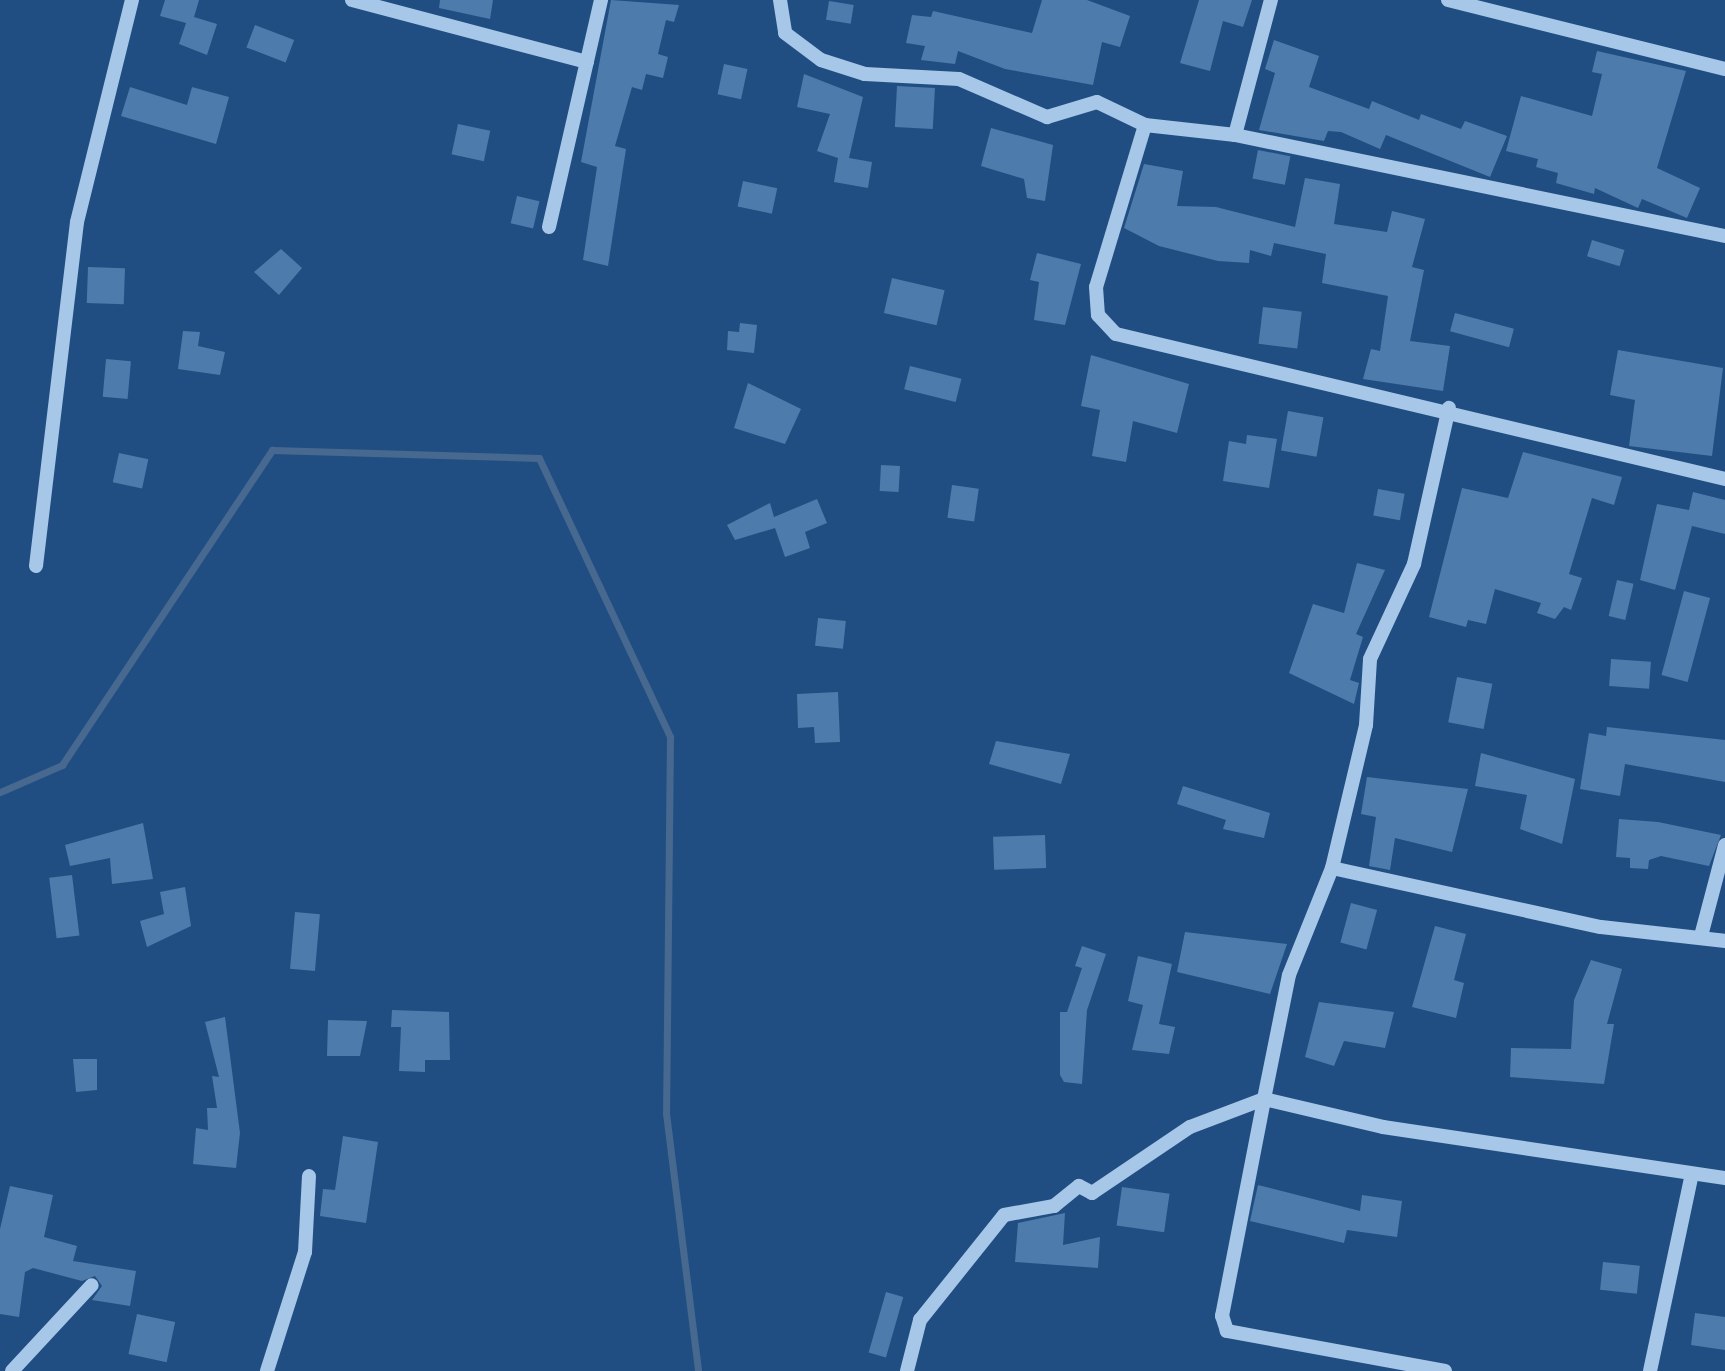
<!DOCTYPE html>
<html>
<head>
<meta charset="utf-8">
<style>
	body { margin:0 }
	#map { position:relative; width:1725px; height:1371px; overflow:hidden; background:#214e82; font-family:"Archivo Narrow",sans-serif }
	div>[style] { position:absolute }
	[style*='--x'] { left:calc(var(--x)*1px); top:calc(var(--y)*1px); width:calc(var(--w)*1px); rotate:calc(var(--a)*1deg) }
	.stream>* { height:7px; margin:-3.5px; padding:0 3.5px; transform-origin:3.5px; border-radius:3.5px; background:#48698f }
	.building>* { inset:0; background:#4d7bac; transform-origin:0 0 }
	.minor>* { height:14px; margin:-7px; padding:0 7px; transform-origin:7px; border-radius:7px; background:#a7c7e8 }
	span { translate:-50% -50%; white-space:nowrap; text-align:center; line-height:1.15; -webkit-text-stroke:6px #214e82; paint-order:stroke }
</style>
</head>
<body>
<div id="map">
	<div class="stream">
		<div style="--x:0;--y:792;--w:68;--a:-23.5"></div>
		<div style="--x:62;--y:765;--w:379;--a:-56.3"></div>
		<div style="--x:272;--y:450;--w:267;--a:1.7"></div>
		<div style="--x:539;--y:458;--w:308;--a:64.8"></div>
		<div style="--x:670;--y:737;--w:376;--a:90.6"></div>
		<div style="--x:666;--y:1113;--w:260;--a:82.9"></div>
	</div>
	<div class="building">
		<div style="clip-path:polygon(165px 0,199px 0,194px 17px,217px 24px,207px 55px,179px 44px,186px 23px,160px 16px)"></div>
		<div style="clip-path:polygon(440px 0,493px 0,490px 19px,439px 8px)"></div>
		<div style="clip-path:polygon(611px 0,679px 5px,674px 22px,666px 20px,658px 54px,668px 57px,663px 78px,646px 74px,642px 90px,632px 87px,615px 146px,626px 149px,608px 266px,583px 260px,597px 167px,581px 162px)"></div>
		<div style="clip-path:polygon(1042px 0,1087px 0,1130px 16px,1120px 47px,1102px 42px,1093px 85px,1005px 69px,958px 51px,955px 64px,921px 60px,925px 46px,906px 43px,912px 15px,931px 17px,933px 11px,1032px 33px)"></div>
		<div style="clip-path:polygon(1199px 0,1252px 0,1243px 27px,1223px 21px,1210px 71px,1180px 63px)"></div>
		<div style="left:829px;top:1px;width:25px;height:19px;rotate:9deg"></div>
		<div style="left:255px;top:25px;width:42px;height:24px;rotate:21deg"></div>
		<div style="clip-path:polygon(1274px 40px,1319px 56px,1309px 87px,1369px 109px,1372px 101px,1419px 120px,1421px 114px,1461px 129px,1465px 121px,1507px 136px,1490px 177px,1386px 135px,1380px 149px,1341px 132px,1328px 131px,1324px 141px,1259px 130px,1275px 73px,1265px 69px)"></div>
		<div style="clip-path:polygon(1597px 51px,1686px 71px,1657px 168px,1700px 188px,1687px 218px,1642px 199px,1638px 208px,1595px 188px,1594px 194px,1556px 183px,1558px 173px,1536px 167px,1538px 159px,1506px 151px,1521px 96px,1592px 116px,1602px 74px,1592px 72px)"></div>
		<div style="left:724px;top:64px;width:24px;height:31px;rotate:12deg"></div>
		<div style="clip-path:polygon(804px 74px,863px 97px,849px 158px,872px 162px,868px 188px,834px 182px,838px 158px,817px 151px,830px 114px,797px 107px)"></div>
		<div style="left:897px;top:86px;width:38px;height:41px;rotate:3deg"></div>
		<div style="clip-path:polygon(130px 87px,187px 105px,192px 87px,229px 97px,216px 144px,121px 116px)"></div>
		<div style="left:458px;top:124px;width:33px;height:31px;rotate:12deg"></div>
		<div style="clip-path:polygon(991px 128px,1053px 145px,1045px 201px,1027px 198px,1024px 179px,981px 166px)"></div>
		<div style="left:1258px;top:150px;width:33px;height:29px;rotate:11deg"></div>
		<div style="clip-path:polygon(1144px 164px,1183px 171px,1177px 206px,1216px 207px,1295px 227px,1305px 178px,1340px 184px,1334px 224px,1387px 232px,1392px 211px,1425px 219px,1412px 267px,1424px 270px,1410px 341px,1450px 346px,1443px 391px,1363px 379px,1371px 349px,1380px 351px,1388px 296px,1322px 283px,1326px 254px,1274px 243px,1271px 256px,1250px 250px,1249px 263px,1218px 261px,1159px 246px,1124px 228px)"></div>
		<div style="left:743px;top:181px;width:35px;height:26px;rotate:12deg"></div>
		<div style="left:517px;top:196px;width:23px;height:28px;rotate:13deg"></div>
		<div style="left:1592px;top:240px;width:34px;height:17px;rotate:17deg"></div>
		<div style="clip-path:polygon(281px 249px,302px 268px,279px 295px,254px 272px)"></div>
		<div style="clip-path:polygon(1037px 253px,1081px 264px,1065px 325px,1034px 320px,1039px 282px,1030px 280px)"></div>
		<div style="left:88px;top:267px;width:37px;height:36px;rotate:2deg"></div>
		<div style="left:892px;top:278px;width:54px;height:36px;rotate:13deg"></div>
		<div style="left:1263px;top:307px;width:39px;height:37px;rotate:7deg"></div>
		<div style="left:1455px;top:313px;width:61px;height:19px;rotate:15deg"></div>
		<div style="clip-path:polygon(740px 323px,757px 325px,754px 353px,727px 350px,728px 331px,739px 332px)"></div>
		<div style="clip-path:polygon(183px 331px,200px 332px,198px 346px,225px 352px,220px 375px,178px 369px)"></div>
		<div style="clip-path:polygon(1618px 350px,1723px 368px,1712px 456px,1629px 446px,1635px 400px,1610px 395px)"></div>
		<div style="clip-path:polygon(1091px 355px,1189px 384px,1177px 433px,1133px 421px,1126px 462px,1092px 456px,1100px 410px,1081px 406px)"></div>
		<div style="left:106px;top:359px;width:25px;height:38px;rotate:5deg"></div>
		<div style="left:910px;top:366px;width:53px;height:24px;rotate:14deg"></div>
		<div style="clip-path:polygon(748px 383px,801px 409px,785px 444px,734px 428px)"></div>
		<div style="left:1288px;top:411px;width:36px;height:40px;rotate:10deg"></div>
		<div style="clip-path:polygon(1247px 435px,1277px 439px,1269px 488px,1223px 481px,1229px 441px,1246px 444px)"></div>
		<div style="clip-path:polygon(1523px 452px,1622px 477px,1614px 505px,1592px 498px,1569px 574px,1582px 578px,1571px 610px,1564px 607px,1555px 619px,1537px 613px,1541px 603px,1495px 589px,1486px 624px,1468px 620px,1466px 627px,1429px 617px,1462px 488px,1508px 498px)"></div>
		<div style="left:119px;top:453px;width:30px;height:30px;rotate:12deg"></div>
		<div style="left:881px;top:465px;width:19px;height:26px;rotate:3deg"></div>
		<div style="left:952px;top:485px;width:27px;height:33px;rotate:8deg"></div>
		<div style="left:1378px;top:489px;width:27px;height:27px;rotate:10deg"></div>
		<div style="clip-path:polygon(1693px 492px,1725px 500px,1725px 534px,1692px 526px,1675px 590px,1640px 580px,1657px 504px,1689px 510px)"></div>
		<div style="clip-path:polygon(817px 499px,827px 523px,805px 532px,810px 548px,785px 557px,775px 528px,735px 540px,727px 525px,770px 503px,774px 517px)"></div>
		<div style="clip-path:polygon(1357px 563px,1385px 570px,1356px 634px,1363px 637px,1350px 680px,1359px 683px,1354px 704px,1289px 673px,1313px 604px,1344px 613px)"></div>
		<div style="left:1617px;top:580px;width:17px;height:37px;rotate:13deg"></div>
		<div style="left:1684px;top:591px;width:27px;height:87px;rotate:15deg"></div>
		<div style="left:818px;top:618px;width:28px;height:28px;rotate:6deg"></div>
		<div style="left:1611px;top:659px;width:40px;height:27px;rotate:4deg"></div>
		<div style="left:1457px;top:677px;width:36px;height:46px;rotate:11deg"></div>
		<div style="clip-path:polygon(838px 692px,840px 742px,815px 743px,814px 727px,798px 728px,797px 694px)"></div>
		<div style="clip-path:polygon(1607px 727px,1725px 740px,1725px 782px,1625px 764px,1620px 796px,1580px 789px,1589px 733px,1606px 736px)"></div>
		<div style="clip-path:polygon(996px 741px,1070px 754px,1061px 784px,989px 764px)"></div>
		<div style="clip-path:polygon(1481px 753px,1575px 779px,1562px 844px,1520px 829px,1527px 795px,1475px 786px)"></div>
		<div style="clip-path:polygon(1367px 777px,1468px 789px,1452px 852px,1395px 838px,1390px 870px,1369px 866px,1376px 817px,1361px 814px)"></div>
		<div style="clip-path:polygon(1183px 786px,1270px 813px,1264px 838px,1223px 829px,1226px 820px,1177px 804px)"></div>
		<div style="clip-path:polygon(1619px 819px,1658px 822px,1721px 835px,1709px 866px,1661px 856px,1649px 860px,1648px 869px,1630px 868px,1630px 858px,1616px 857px)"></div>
		<div style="clip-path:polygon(143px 823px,153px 879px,112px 884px,110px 858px,70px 866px,65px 845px)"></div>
		<div style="left:1045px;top:835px;width:33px;height:52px;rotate:88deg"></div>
		<div style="left:72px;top:875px;width:61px;height:23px;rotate:83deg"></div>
		<div style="clip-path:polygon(185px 887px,191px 926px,147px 947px,140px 921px,164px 914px,160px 892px)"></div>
		<div style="left:1351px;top:903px;width:27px;height:41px;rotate:15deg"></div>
		<div style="left:295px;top:912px;width:25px;height:57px;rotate:5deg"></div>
		<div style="clip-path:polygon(1435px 926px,1466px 934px,1454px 980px,1464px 983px,1456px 1018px,1412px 1007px)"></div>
		<div style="clip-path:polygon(1185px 932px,1287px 944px,1270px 994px,1177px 972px)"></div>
		<div style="clip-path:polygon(1082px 946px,1106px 954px,1087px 1010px,1082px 1084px,1064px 1082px,1060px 1075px,1060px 1012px,1067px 1012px,1082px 968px,1075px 966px)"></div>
		<div style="clip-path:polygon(1138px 956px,1172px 964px,1159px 1024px,1175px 1027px,1169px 1054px,1132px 1050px,1143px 1005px,1128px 1001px)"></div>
		<div style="clip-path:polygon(1591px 960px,1622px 969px,1607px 1024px,1614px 1024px,1604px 1084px,1510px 1077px,1511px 1048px,1571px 1049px,1574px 1000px)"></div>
		<div style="clip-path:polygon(1319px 1002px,1394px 1012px,1385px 1048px,1344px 1041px,1334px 1066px,1305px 1057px)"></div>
		<div style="clip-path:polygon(392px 1010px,449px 1012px,450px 1060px,425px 1060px,425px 1072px,399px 1071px,401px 1027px,391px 1027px)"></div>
		<div style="clip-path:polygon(225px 1017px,240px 1133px,236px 1168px,193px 1164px,196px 1128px,208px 1130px,207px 1108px,217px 1108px,212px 1076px,219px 1077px,205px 1022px)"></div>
		<div style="clip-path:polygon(328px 1020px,367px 1021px,360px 1056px,327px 1056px)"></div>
		<div style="clip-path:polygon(73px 1059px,97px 1059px,97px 1090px,76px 1092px)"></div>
		<div style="clip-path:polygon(343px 1136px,378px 1142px,366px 1223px,320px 1216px,323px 1189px,335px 1190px)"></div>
		<div style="clip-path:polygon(1258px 1185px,1360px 1211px,1362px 1195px,1402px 1201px,1397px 1237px,1347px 1230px,1344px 1243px,1250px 1221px)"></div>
		<div style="clip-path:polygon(10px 1186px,53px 1195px,44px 1237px,77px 1246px,73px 1261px,136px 1271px,130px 1306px,92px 1300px,102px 1286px,95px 1276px,82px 1281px,33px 1268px,25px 1272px,19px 1317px,0 1314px,0 1229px)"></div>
		<div style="left:1122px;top:1187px;width:48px;height:39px;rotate:8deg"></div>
		<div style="clip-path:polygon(1065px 1213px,1063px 1245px,1100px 1237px,1098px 1268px,1015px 1262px,1018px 1223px)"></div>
		<div style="left:1603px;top:1262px;width:37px;height:28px;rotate:6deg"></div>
		<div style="left:886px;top:1292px;width:18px;height:63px;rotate:16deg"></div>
		<div style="clip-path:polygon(1695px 1313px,1725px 1317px,1725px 1350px,1691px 1345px)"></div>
		<div style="left:137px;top:1314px;width:39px;height:41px;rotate:12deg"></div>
	</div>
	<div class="minor">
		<div style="--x:352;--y:0;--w:243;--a:14.8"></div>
		<div style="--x:780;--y:0;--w:33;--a:81"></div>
		<div style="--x:785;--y:33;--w:45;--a:36.9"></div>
		<div style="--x:821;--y:60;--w:46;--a:17.7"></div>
		<div style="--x:865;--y:74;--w:94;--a:3"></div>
		<div style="--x:959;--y:79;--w:96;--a:23.4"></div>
		<div style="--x:1047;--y:117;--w:52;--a:-16.7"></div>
		<div style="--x:1097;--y:102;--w:53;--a:25.6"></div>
		<div style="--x:1145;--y:125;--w:91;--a:6.3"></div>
		<div style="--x:1235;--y:135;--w:500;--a:11.65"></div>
		<div style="--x:1448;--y:0;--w:285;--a:14"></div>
		<div style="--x:1145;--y:125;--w:169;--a:106.8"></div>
		<div style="--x:1096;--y:287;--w:28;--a:86"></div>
		<div style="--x:1098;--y:315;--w:26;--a:47"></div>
		<div style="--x:1116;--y:334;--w:626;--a:13.39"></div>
		<div style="--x:1235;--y:135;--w:140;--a:-75.1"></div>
		<div style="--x:549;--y:227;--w:233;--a:-77.1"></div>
		<div style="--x:36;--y:566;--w:346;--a:-83.2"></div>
		<div style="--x:77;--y:222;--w:229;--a:-76.1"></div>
		<div style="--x:1332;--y:868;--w:275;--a:12.4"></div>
		<div style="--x:1601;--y:927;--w:125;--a:6.4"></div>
		<div style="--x:1701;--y:936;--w:94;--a:-75.2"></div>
		<div style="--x:12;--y:1371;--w:117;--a:-47.1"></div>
		<div style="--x:267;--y:1371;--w:125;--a:-72.3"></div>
		<div style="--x:305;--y:1252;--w:76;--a:-87"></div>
		<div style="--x:907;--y:1371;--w:53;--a:-75.7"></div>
		<div style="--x:920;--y:1320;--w:134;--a:-51.3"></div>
		<div style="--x:1004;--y:1215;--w:51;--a:-10.2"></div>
		<div style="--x:1054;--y:1206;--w:32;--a:-39"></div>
		<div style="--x:1079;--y:1186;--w:15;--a:28"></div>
		<div style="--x:1092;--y:1193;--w:118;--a:-34"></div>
		<div style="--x:1190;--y:1127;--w:79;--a:-20.7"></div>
		<div style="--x:1264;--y:1099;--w:126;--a:-78.6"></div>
		<div style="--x:1289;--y:975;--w:115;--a:-68.1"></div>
		<div style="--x:1332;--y:868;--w:147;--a:-76.6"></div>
		<div style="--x:1366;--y:725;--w:66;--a:-86.5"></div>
		<div style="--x:1370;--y:659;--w:105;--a:-65.1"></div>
		<div style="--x:1414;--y:564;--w:160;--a:-77.4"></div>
		<div style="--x:1445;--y:1371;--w:222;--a:-169.6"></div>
		<div style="--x:1227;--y:1331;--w:16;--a:-108"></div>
		<div style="--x:1222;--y:1316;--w:221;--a:-79"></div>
		<div style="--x:1264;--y:1099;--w:122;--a:13.2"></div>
		<div style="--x:1383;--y:1127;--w:346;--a:8.5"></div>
		<div style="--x:1650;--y:1371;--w:201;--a:-78"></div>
	</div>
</div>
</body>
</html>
